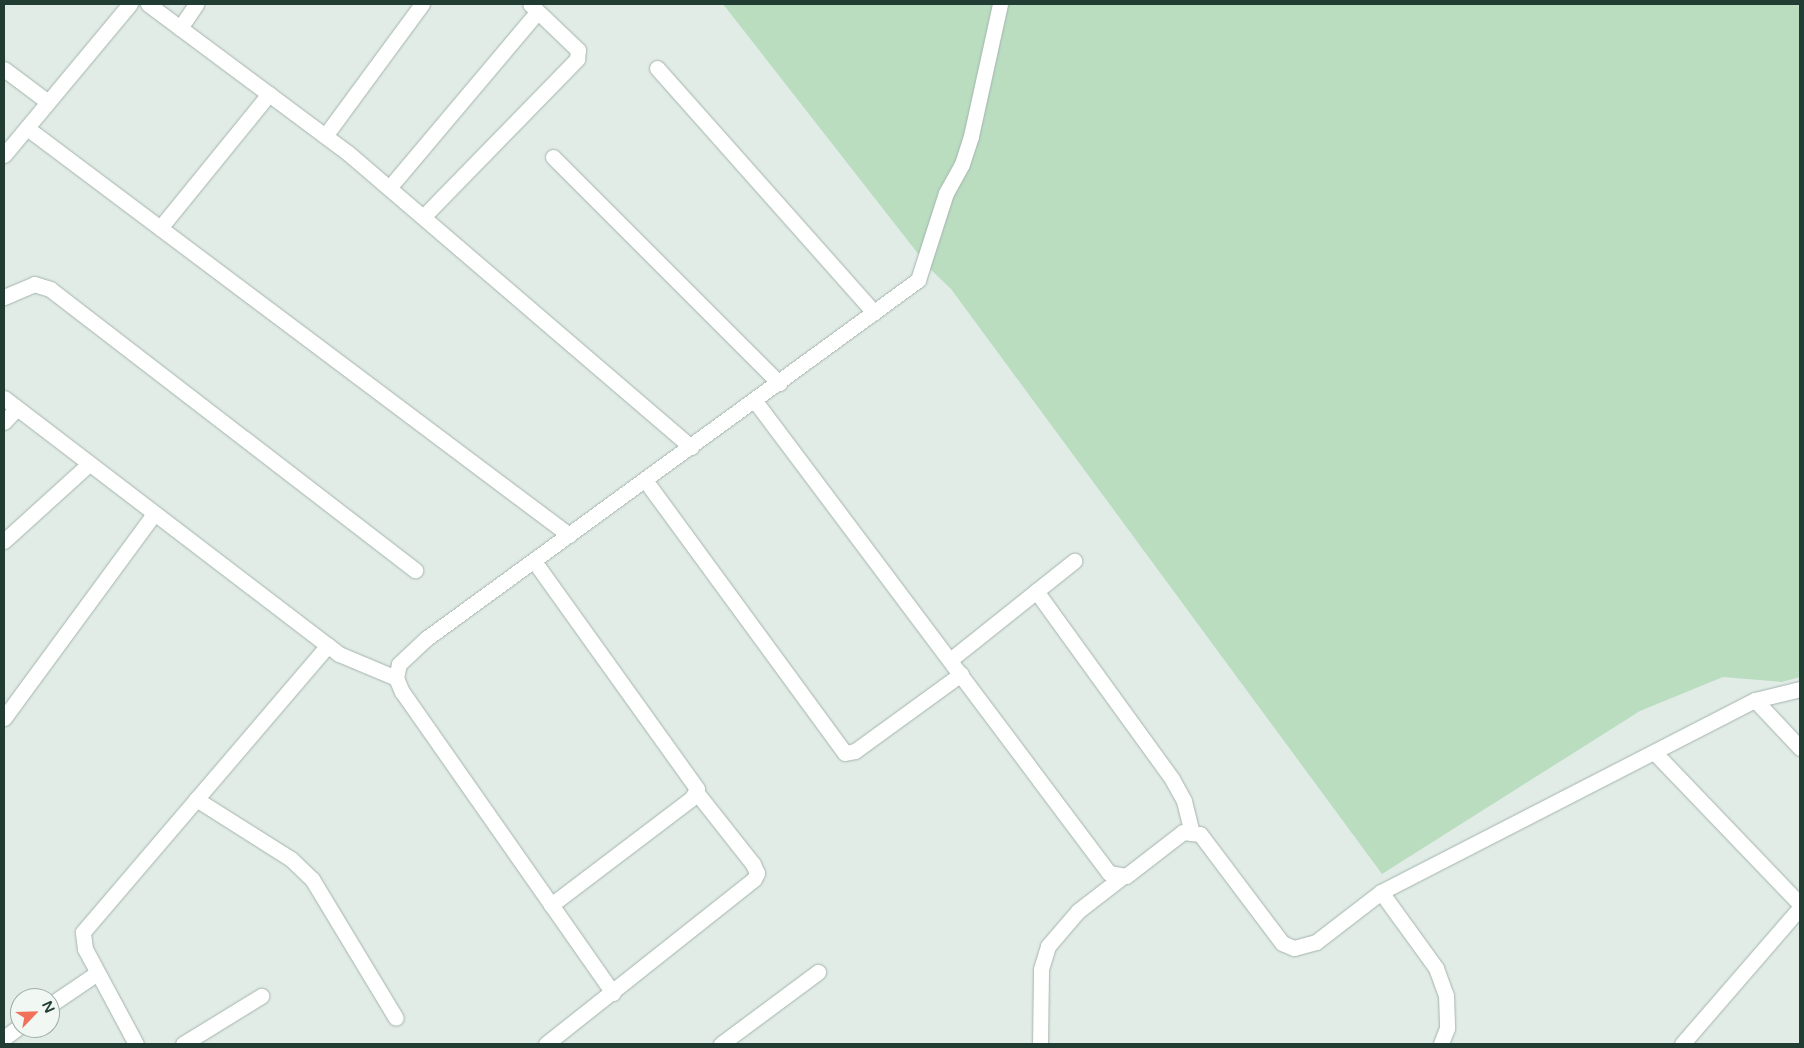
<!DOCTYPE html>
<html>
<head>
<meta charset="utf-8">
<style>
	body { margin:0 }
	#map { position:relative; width:1804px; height:1048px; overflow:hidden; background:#e1ece6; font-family:"Varela Round",sans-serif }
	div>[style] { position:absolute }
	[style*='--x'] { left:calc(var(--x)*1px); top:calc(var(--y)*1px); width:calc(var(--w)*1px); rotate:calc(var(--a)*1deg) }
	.green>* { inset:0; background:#baddc0 }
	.roads { filter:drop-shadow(0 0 1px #a4b4ad) drop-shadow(0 0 1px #a4b4ad) }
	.lane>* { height:15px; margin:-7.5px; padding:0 7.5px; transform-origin:7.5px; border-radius:7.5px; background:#fff }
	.street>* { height:15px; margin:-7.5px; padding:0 7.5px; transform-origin:7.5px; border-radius:7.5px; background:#fff }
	span { translate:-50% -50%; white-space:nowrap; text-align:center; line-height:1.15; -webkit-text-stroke:4.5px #f1f8f4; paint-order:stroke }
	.frame { position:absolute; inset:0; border:5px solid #213c33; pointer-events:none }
	.north { position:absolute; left:10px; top:988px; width:50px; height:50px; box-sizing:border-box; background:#f1f8f4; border:1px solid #9eada7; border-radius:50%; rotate:66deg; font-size:14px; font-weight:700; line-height:20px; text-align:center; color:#213c33 }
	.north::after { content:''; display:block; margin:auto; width:18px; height:22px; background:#f17259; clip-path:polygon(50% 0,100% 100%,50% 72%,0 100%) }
</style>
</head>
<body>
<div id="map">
	<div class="green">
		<div style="clip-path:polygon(723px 4px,1800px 4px,1800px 677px,1782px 682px,1723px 677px,1640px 711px,1382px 874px,951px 289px,930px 269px)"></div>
	</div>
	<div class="roads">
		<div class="lane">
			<div style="--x:918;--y:280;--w:91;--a:-72.2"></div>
			<div style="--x:946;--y:193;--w:33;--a:-61"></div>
			<div style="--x:962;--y:164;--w:29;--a:-72"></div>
			<div style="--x:971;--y:136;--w:135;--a:-77.6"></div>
		</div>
		<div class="street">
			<div style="--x:148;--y:4;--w:249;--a:36.7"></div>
			<div style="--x:348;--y:153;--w:452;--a:40.6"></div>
			<div style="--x:180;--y:28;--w:29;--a:-56"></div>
			<div style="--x:657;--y:68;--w:327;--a:48.4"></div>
			<div style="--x:4;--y:69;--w:55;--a:36.9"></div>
			<div style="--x:27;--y:128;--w:678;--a:36.9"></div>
			<div style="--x:325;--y:136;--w:164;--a:-53.7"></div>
			<div style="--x:4;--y:155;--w:197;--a:-50.2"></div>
			<div style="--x:553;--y:157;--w:320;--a:45"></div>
			<div style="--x:389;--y:188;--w:230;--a:-49.9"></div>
			<div style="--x:423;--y:217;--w:221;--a:-45.7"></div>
			<div style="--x:577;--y:59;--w:9;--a:-84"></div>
			<div style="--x:578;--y:50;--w:66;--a:-136.2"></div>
			<div style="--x:160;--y:228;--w:173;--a:-50.9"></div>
			<div style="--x:4;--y:297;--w:33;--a:-23"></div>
			<div style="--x:34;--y:284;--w:17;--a:17"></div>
			<div style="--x:50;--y:289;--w:461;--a:37.6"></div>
			<div style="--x:4;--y:398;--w:422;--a:37.4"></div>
			<div style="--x:339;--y:654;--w:62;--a:22.8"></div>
			<div style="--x:755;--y:401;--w:590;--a:53.13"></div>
			<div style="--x:1109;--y:873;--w:17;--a:10"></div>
			<div style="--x:1126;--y:876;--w:72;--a:-37.7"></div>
			<div style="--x:1183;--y:832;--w:17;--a:7"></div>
			<div style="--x:1200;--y:834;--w:136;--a:53"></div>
			<div style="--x:1282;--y:943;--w:13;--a:23"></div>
			<div style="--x:1294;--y:948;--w:23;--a:-15"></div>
			<div style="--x:1316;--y:942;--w:82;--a:-37.6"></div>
			<div style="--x:1381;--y:892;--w:420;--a:-27.2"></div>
			<div style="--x:1755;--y:700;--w:46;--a:-13.7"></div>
			<div style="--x:4;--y:422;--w:19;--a:-47"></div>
			<div style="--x:645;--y:480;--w:338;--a:53.8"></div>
			<div style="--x:845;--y:753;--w:10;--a:-11"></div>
			<div style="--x:855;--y:751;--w:131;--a:-36"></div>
			<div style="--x:4;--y:541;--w:115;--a:-42.2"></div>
			<div style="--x:534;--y:561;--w:280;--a:54.4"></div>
			<div style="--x:697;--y:789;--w:10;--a:119"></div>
			<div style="--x:692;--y:798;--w:177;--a:142.8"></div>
			<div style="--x:1036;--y:591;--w:232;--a:54.1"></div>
			<div style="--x:1172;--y:779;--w:25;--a:61"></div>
			<div style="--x:1184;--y:801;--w:33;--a:76"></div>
			<div style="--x:950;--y:660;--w:159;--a:-38.6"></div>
			<div style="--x:1755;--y:700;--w:66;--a:46.8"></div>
			<div style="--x:4;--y:718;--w:253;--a:-53.7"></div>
			<div style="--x:1655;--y:753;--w:209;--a:46.2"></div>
			<div style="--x:196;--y:799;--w:112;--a:32.3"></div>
			<div style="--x:291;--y:859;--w:29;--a:44"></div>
			<div style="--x:312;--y:879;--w:162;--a:58.9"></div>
			<div style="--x:1381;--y:892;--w:94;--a:54.1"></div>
			<div style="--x:1436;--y:968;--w:29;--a:70"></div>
			<div style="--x:1446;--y:995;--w:33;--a:88"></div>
			<div style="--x:1447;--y:1028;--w:17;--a:111"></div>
			<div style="--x:613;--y:993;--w:368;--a:-125"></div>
			<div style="--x:402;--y:692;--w:15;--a:-113"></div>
			<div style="--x:396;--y:678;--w:14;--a:-78"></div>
			<div style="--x:399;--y:664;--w:38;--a:-43"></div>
			<div style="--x:427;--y:638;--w:608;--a:-36.1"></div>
			<div style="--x:50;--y:1005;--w:57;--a:-34.2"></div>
			<div style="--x:4;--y:1038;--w:20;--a:-37"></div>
			<div style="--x:136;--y:1044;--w:108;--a:-118.2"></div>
			<div style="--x:85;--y:949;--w:17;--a:-97"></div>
			<div style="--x:83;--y:932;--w:377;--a:-49.5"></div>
			<div style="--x:183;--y:1044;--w:92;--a:-31.6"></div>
			<div style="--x:546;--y:1044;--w:265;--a:-38.4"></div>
			<div style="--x:754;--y:879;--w:7;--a:-63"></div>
			<div style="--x:757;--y:873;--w:10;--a:-114"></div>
			<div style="--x:753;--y:864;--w:90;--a:-128.3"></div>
			<div style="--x:721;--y:1044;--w:121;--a:-36.6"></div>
			<div style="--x:1040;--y:1044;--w:75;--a:-89.2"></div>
			<div style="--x:1041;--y:969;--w:24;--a:-73"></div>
			<div style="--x:1048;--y:946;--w:46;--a:-49.4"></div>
			<div style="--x:1078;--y:911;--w:56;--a:-37.7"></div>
			<div style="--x:1682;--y:1044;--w:180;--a:-49.1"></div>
		</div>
	</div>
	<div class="frame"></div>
	<div class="north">N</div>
</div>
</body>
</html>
